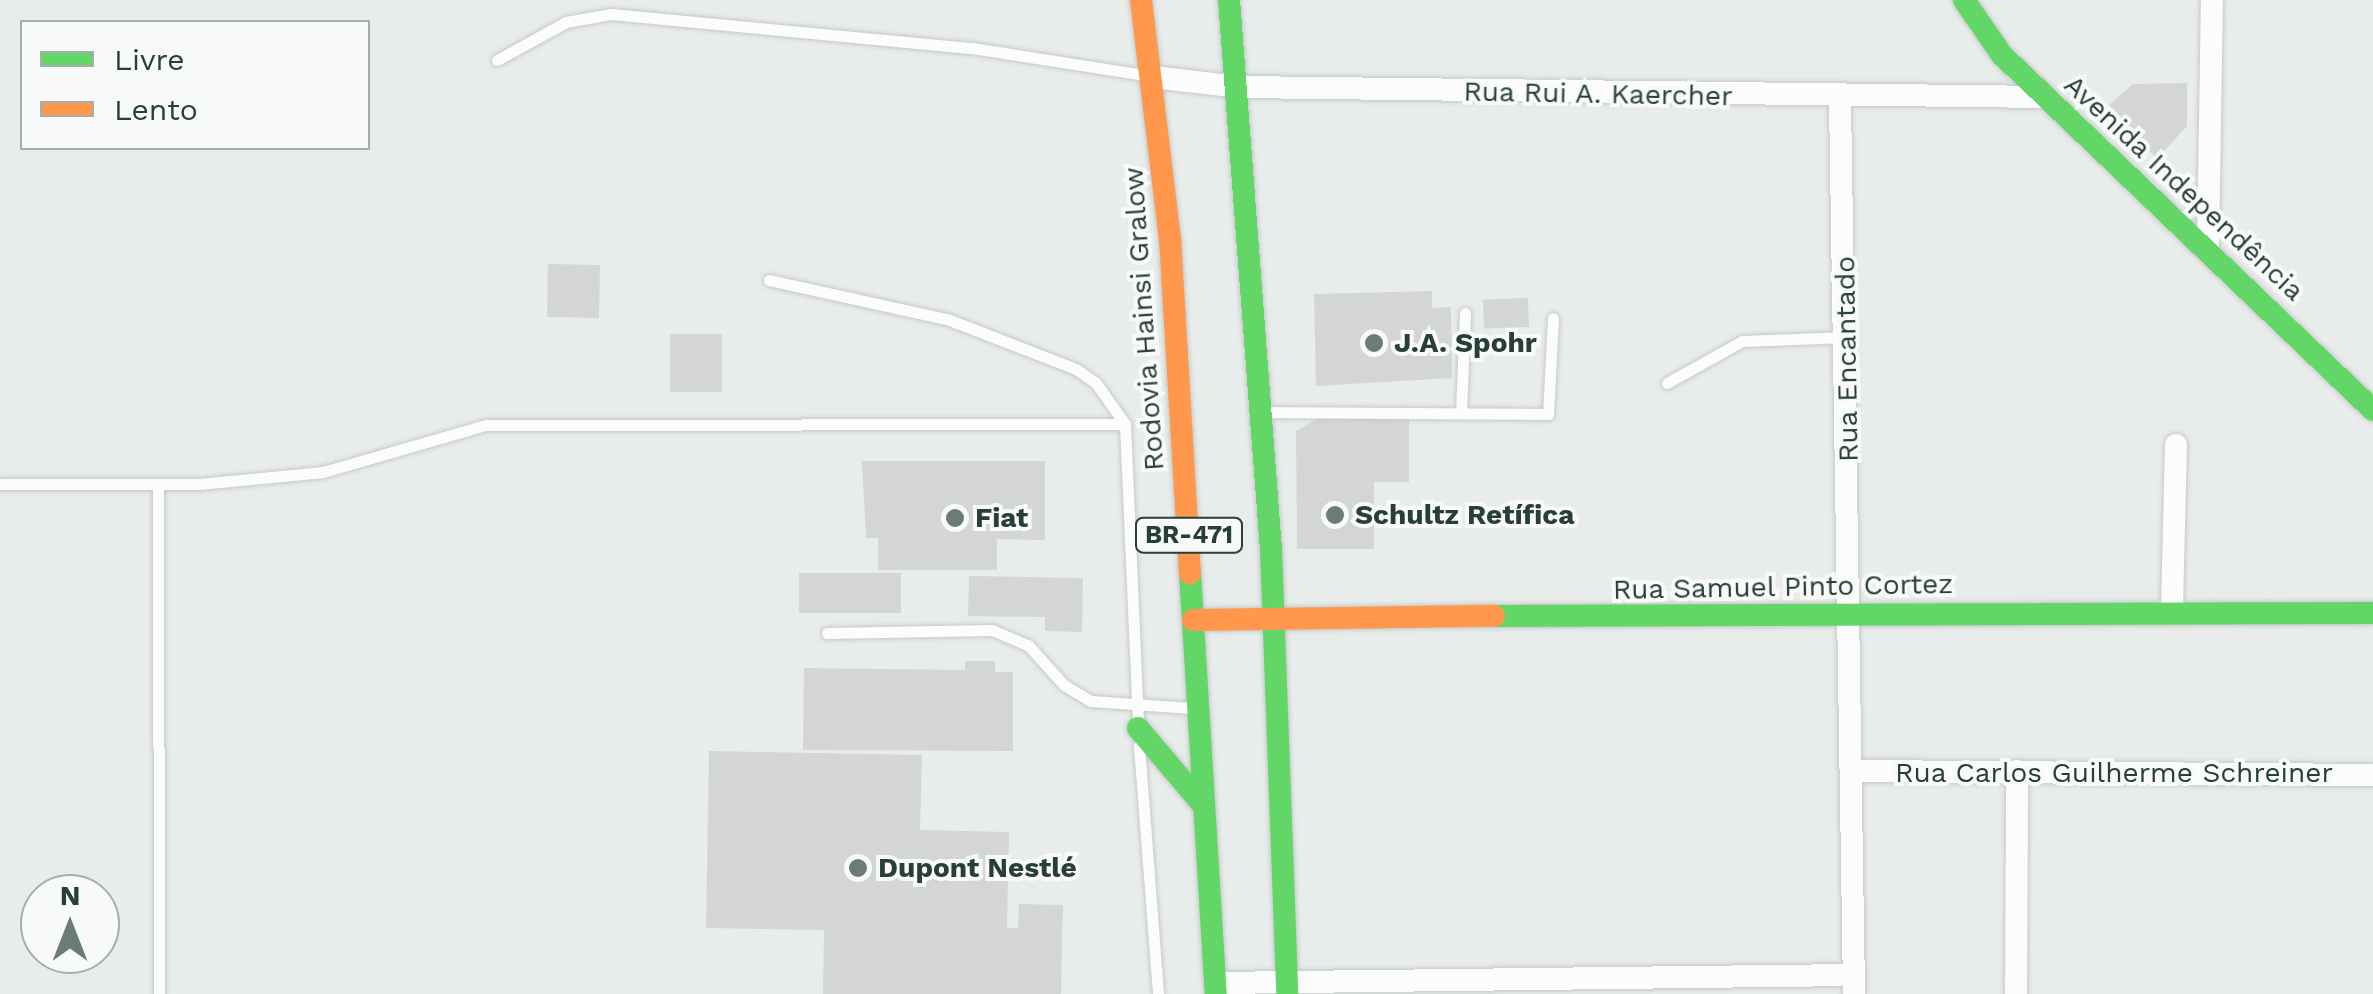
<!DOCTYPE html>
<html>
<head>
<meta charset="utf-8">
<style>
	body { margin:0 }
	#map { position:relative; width:2373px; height:994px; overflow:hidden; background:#e8edeb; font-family:"Work Sans",sans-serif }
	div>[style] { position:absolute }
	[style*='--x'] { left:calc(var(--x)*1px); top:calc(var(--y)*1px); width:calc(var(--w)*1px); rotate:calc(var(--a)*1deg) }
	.building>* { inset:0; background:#d3d6d5; transform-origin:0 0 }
	.roads { filter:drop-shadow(0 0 2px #c5cac8) drop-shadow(0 0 2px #c5cac8) }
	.lane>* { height:11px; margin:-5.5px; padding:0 5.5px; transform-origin:5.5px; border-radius:5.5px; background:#fcfcfc }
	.street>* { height:22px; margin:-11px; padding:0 11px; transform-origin:11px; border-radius:11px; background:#fcfcfc }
	.fast>* { height:22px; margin:-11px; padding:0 11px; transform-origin:11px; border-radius:11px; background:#63d668 }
	.slow>* { height:22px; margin:-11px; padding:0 11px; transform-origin:11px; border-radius:11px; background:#ff974d }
	.dots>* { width:28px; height:28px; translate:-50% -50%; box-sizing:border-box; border:5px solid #f7faf9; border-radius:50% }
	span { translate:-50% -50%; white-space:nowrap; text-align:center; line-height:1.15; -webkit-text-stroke:8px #f7faf9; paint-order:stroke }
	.shield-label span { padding:2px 8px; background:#f7faf9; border:2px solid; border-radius:8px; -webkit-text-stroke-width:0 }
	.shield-label { font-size:25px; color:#283e39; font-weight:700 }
	.street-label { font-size:28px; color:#283e39 }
	.poi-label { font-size:28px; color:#283e39; font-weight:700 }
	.left { translate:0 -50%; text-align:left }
	.legend { position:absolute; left:20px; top:20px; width:350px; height:130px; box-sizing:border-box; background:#f7faf9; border:2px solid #a4afac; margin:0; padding:12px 18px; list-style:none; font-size:30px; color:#283e39 }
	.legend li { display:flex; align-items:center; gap:20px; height:50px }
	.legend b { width:50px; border:2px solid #a4afac }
	.north { position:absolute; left:20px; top:874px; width:100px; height:100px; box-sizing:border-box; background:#f7faf9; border:2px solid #a4afac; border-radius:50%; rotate:0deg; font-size:28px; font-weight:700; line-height:40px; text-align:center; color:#283e39 }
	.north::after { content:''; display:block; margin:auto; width:35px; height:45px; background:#6b7b77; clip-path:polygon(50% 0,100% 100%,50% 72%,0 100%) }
</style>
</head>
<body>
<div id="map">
	<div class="building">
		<div style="clip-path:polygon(2187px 83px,2187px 126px,2157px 159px,2109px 105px,2133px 84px)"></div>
		<div style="left:548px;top:264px;width:52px;height:53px;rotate:1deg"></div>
		<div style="clip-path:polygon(1432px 291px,1432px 308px,1451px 307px,1452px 378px,1316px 386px,1314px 294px)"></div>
		<div style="left:1528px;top:298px;width:29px;height:45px;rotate:88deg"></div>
		<div style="left:670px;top:334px;width:52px;height:58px"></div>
		<div style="clip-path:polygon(1315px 409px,1409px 419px,1409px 482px,1374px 482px,1374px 549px,1297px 549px,1296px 431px,1315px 420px)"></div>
		<div style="clip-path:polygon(862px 461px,1045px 461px,1045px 540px,997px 539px,997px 570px,878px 570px,878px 538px,866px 538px)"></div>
		<div style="left:901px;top:573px;width:40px;height:102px;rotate:90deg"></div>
		<div style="clip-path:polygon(969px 576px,1083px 578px,1082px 632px,1045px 631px,1045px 617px,968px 616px)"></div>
		<div style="clip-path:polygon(965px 661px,995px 661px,995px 672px,1013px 672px,1013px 751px,803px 750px,804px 668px,965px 670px)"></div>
		<div style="clip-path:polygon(709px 751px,922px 755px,920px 830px,1009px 832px,1007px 928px,1018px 928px,1019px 904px,1063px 905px,1061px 994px,823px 994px,824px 930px,706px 928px)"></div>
	</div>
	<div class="roads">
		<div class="lane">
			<div style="--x:497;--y:60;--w:79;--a:-28.8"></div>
			<div style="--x:566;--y:22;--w:46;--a:-10.1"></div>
			<div style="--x:611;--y:14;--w:363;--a:5.4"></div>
			<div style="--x:972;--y:48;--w:174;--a:8.9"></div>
			<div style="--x:769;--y:280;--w:182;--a:12.4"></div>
			<div style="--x:947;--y:319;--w:138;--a:21.2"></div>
			<div style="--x:1076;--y:369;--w:24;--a:35"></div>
			<div style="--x:1096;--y:383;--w:50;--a:54.7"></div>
			<div style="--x:1667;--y:383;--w:86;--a:-29.2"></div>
			<div style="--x:1742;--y:341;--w:104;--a:-2.2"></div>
			<div style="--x:1262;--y:412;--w:286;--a:0.4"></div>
			<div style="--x:1548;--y:414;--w:96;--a:-87"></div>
			<div style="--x:1461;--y:413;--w:100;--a:-87.7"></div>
			<div style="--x:0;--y:484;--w:199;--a:0"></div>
			<div style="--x:199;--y:484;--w:125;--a:-5.5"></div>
			<div style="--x:323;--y:472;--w:170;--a:-16.1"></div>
			<div style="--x:486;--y:425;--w:639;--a:-0.09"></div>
			<div style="--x:1125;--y:424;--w:298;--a:87.5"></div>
			<div style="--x:158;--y:484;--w:510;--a:89.89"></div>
			<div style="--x:827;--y:633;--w:165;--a:-1"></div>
			<div style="--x:992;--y:630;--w:39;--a:23"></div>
			<div style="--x:1028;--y:645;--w:54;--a:48"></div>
			<div style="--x:1064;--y:685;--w:31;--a:31"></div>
			<div style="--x:1091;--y:701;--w:100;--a:4"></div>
			<div style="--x:1139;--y:746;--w:249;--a:85.6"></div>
		</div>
		<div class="street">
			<div style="--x:1153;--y:77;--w:88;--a:6.6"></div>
			<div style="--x:1240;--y:87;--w:804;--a:0.71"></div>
			<div style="--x:1840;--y:99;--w:895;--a:89.1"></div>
			<div style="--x:2208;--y:249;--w:249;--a:-89.1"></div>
			<div style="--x:2172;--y:608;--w:163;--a:-88.6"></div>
			<div style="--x:1856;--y:771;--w:517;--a:0.44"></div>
			<div style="--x:1216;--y:983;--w:638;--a:-0.72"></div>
			<div style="--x:2016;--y:994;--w:223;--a:-89.7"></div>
		</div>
		<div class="fast">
			<div style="--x:1229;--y:0;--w:551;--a:85.63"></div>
			<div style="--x:1271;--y:549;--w:445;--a:87.9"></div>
			<div style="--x:1964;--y:0;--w:67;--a:55.4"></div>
			<div style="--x:2002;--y:55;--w:513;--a:43.74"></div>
			<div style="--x:1190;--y:573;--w:422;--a:86.5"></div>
			<div style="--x:1494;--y:616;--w:879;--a:-0.2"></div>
			<div style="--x:1138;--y:728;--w:101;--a:49.8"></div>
		</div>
		<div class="slow">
			<div style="--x:1141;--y:0;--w:240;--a:83.1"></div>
			<div style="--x:1170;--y:238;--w:336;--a:86.6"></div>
			<div style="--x:1193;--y:620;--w:301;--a:-0.8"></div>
		</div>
	</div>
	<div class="dots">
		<div style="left:1374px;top:343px;background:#6b7b77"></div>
		<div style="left:1335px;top:515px;background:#6b7b77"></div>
		<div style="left:955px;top:518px;background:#6b7b77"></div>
		<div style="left:858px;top:868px;background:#6b7b77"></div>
	</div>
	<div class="shield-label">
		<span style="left:1189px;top:535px">BR-471</span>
	</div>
	<div class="street-label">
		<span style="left:1598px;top:94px;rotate:1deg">Rua Rui A. Kaercher</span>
		<span style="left:2184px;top:188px;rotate:43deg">Avenida Independência</span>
		<span style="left:1144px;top:319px;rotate:-94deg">Rodovia Hainsi Gralow</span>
		<span style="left:1847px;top:359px;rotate:-91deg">Rua Encantado</span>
		<span style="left:1783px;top:587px;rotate:-1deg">Rua Samuel Pinto Cortez</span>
		<span style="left:2114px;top:773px">Rua Carlos Guilherme Schreiner</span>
	</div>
	<div class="poi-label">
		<span class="left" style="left:1394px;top:343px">J.A. Spohr</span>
		<span class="left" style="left:1355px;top:515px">Schultz Retífica</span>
		<span class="left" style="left:975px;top:518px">Fiat</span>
		<span class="left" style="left:878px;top:868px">Dupont Nestlé</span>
	</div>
	<ul class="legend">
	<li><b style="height:12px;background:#63d668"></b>Livre</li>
	<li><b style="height:12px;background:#ff974d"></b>Lento</li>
	</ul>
	<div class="north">N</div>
</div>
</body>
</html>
